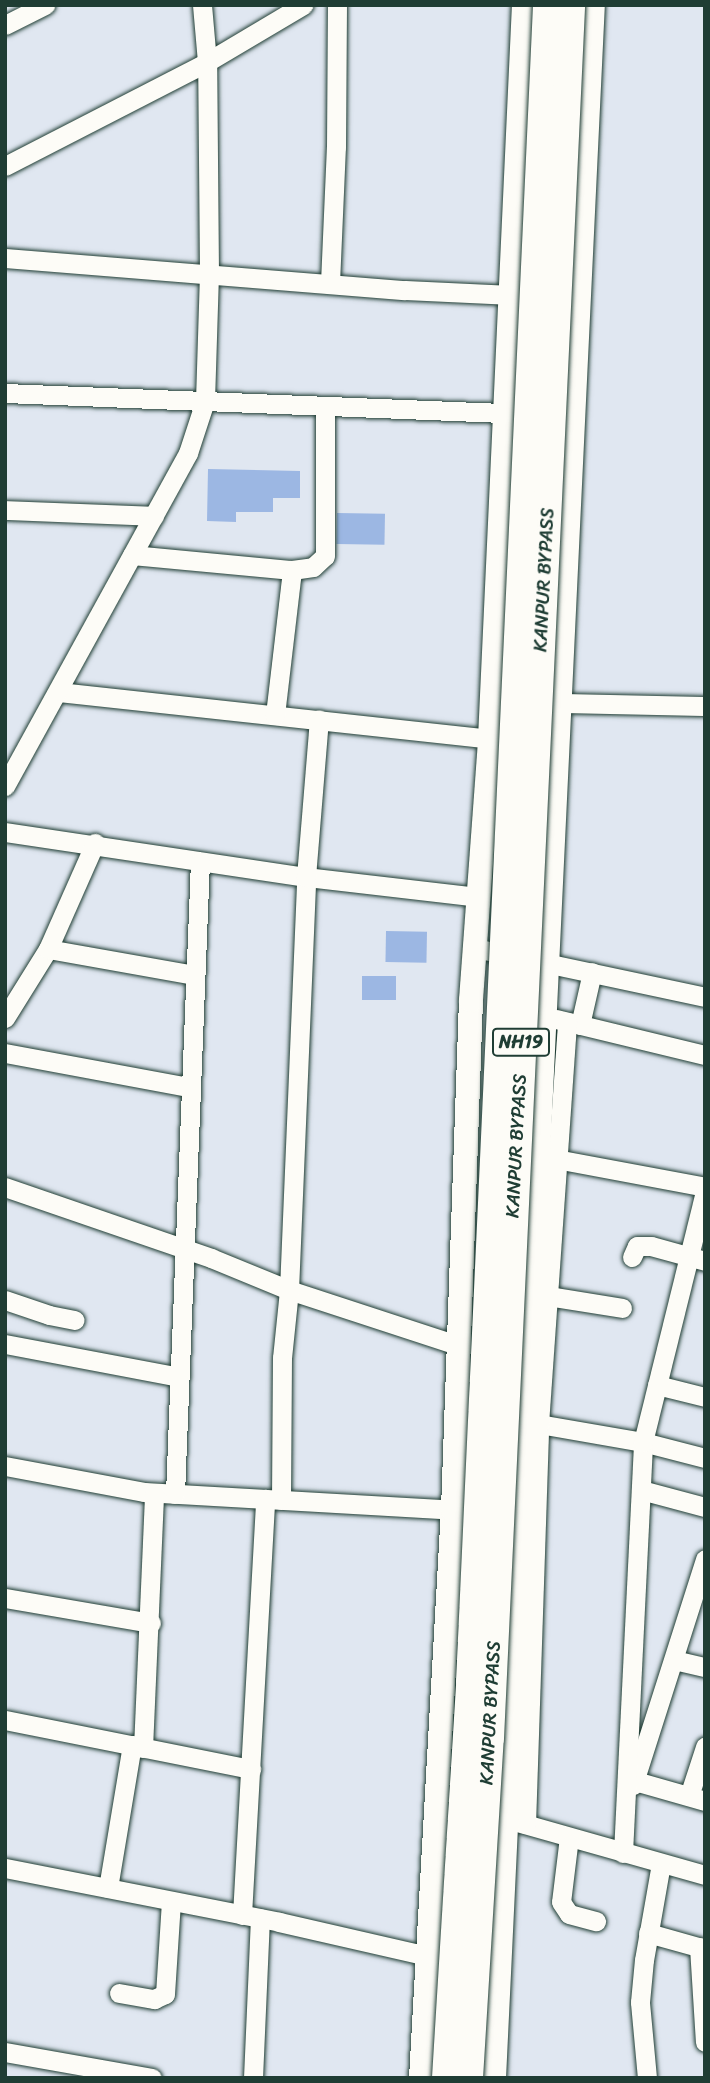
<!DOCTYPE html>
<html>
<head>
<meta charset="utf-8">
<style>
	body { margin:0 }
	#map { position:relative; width:710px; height:2083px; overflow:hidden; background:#e0e7f1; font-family:Sriracha,sans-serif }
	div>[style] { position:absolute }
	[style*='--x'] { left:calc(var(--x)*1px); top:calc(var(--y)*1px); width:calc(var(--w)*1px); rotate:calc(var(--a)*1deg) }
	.building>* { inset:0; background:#9cb7e3; transform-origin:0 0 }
	.roads { filter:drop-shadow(0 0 2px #1f3d34) drop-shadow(0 0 2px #1f3d34) }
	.minor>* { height:19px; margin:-9.5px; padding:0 9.5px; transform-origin:9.5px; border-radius:9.5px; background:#fdfcf7 }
	.major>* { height:24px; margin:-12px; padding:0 12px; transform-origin:12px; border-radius:12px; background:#fdfcf7 }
	.bridges { filter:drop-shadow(0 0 2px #1f3d34) drop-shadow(0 0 2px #1f3d34) }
	.highway-bridge>* { height:28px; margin:-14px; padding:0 14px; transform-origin:14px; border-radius:14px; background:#fdfcf7 }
	span { translate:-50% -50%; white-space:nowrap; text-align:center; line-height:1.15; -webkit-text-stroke:5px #fdfcf7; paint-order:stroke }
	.shield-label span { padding:2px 5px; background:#fdfcf7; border:2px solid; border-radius:5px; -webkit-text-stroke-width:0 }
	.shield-label { font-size:18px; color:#1f3d34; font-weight:700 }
	.street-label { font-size:19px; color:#1f3d34 }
	.frame { position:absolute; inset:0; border:7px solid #1f3d34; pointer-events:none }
</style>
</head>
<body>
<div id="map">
	<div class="building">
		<div style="clip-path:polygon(208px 469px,300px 471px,300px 498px,273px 498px,273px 512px,236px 512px,236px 522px,207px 521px)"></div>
		<div style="left:337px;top:513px;width:48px;height:31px;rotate:1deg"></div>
		<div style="left:386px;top:931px;width:41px;height:31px;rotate:1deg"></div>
		<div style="left:362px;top:976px;width:34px;height:24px"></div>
	</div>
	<div class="roads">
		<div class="minor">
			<div style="--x:5;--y:25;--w:45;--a:-26.6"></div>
			<div style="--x:5;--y:166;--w:227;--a:-27.2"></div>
			<div style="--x:207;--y:62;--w:112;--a:-30.7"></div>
			<div style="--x:5;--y:258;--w:401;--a:4.6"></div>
			<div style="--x:405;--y:290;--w:106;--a:2.7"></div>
			<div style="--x:330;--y:283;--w:136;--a:-87.5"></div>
			<div style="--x:336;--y:147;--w:142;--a:-89.6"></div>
			<div style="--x:5;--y:393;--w:499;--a:2.3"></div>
			<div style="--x:5;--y:510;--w:149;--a:2.3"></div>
			<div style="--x:132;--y:555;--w:161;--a:5.4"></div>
			<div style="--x:292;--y:570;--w:21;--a:-8"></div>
			<div style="--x:313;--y:567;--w:16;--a:-43"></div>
			<div style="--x:325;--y:556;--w:150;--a:-90"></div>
			<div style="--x:59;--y:692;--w:434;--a:6.2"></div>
			<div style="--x:561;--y:703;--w:144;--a:1.2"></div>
			<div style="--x:275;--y:715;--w:146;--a:-83.3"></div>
			<div style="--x:5;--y:786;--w:380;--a:-61.2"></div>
			<div style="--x:188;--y:453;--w:55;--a:-71.9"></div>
			<div style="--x:205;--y:401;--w:128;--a:-88.2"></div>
			<div style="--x:209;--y:273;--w:211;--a:-90.5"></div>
			<div style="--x:207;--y:62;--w:57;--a:-95"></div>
			<div style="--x:5;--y:832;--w:304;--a:8.5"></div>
			<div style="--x:306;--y:877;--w:174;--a:6.6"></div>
			<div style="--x:475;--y:948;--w:235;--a:12"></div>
			<div style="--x:48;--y:949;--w:148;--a:10.1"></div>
			<div style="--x:5;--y:1018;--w:81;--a:-58.1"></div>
			<div style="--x:48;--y:949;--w:116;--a:-66.1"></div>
			<div style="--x:556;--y:1019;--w:153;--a:13.6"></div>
			<div style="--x:580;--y:1025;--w:54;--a:-77.2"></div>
			<div style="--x:5;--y:1053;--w:187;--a:10.5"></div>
			<div style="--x:556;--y:1159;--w:152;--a:10.6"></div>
			<div style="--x:5;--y:1187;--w:218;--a:19"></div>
			<div style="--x:211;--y:1258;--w:84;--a:22.3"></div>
			<div style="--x:289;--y:1290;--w:180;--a:18.1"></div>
			<div style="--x:632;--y:1257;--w:12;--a:-66"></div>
			<div style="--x:637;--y:1246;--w:14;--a:0"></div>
			<div style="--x:651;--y:1246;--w:56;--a:15.5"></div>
			<div style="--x:548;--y:1296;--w:75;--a:9.2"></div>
			<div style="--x:5;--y:1300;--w:46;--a:18.8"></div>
			<div style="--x:49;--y:1315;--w:26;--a:11"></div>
			<div style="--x:5;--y:1344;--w:177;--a:10.7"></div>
			<div style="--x:657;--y:1385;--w:49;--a:14"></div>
			<div style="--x:539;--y:1424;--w:106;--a:9.8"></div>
			<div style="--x:643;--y:1442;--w:64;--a:14.5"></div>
			<div style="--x:5;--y:1466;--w:141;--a:10.6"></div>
			<div style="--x:144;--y:1492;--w:310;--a:3.3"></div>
			<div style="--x:641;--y:1490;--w:66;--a:14.9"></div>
			<div style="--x:175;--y:1494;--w:633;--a:-87.74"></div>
			<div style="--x:281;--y:1500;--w:142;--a:-89.6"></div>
			<div style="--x:282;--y:1358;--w:68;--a:-84.1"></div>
			<div style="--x:289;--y:1290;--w:413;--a:-87.6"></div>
			<div style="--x:306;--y:877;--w:158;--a:-85.3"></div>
			<div style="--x:5;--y:1598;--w:148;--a:9.7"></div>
			<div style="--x:674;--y:1660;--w:32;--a:13"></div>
			<div style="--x:5;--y:1720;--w:251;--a:11.3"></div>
			<div style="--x:143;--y:1748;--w:255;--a:-87.5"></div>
			<div style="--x:635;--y:1781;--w:73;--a:15.9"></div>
			<div style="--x:633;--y:1785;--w:237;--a:-72.3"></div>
			<div style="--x:689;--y:1796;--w:52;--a:-71.9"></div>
			<div style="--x:514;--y:1821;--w:198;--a:15.8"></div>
			<div style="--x:526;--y:1824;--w:400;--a:-88.1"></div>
			<div style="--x:539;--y:1424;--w:403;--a:-86"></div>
			<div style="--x:569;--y:1837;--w:65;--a:97"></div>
			<div style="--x:561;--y:1902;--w:14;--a:56"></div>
			<div style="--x:569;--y:1914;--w:28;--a:15"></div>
			<div style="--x:623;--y:1853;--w:411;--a:-87.2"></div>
			<div style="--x:643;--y:1442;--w:259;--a:-76.1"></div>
			<div style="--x:5;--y:1868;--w:279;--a:11.1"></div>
			<div style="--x:279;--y:1922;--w:152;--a:12.9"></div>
			<div style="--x:108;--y:1888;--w:145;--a:-80.5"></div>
			<div style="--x:242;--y:1915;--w:417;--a:-86.8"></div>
			<div style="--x:648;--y:1933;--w:59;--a:15.7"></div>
			<div style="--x:699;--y:1947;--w:95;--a:86.4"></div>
			<div style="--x:119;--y:1993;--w:36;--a:10"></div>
			<div style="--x:154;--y:1999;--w:12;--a:-24"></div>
			<div style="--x:165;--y:1994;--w:93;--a:-86.3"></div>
			<div style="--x:5;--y:2052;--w:149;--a:10"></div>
			<div style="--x:253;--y:2078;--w:160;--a:-87.5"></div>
			<div style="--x:647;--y:2078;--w:76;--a:-95.3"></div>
			<div style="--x:640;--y:2002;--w:42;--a:-84.6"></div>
			<div style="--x:644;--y:1960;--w:97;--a:-80"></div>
		</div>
		<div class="major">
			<div style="--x:421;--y:2078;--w:569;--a:-86.78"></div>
			<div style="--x:453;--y:1510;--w:510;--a:-87.98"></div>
			<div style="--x:471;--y:1000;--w:262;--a:-85.8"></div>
			<div style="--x:490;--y:739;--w:735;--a:-87.35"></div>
			<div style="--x:494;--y:2078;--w:2075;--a:-87.27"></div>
		</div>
	</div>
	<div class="bridges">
		<div class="highway-bridge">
			<div style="--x:446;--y:2078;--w:397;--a:-86.5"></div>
			<div style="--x:470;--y:1682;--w:1679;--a:-87.37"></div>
			<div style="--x:469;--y:2078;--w:341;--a:-86.5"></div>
			<div style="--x:490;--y:1738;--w:1735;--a:-87.32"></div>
		</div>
	</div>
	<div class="shield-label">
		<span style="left:521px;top:1042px">NH19</span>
	</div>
	<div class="street-label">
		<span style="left:544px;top:580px;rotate:-87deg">KANPUR BYPASS</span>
		<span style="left:516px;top:1146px;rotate:-87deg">KANPUR BYPASS</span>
		<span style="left:490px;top:1713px;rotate:-87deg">KANPUR BYPASS</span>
	</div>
	<div class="frame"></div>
</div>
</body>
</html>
